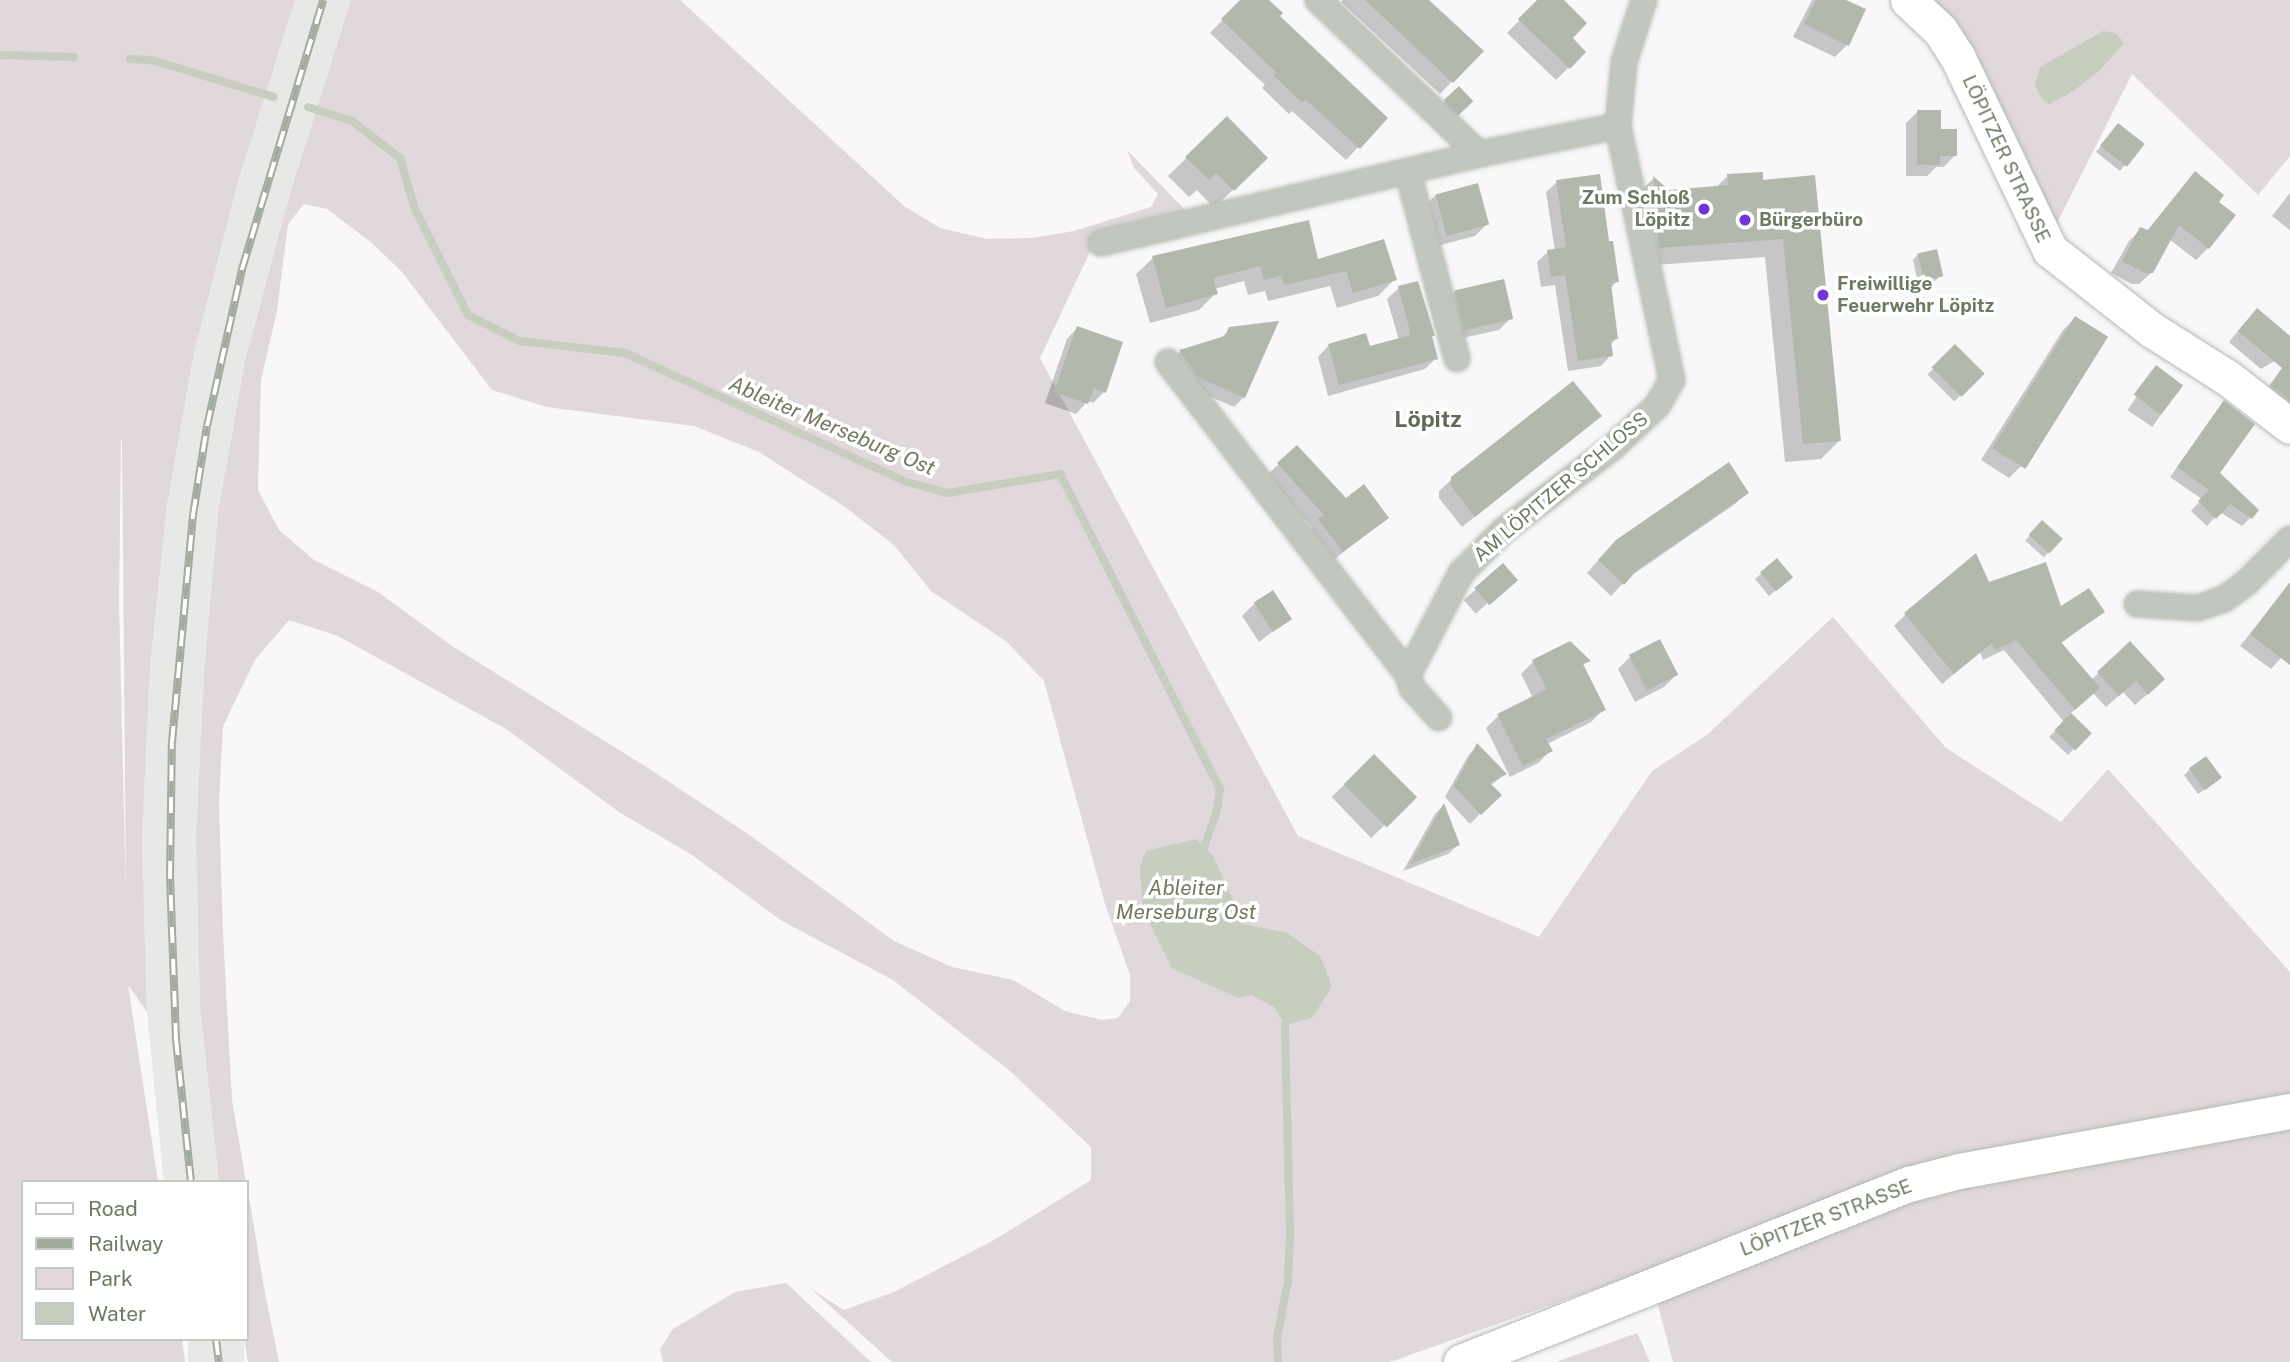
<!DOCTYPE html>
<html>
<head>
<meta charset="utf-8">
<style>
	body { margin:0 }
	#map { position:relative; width:2290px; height:1362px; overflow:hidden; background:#f9f7f9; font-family:"Public Sans",sans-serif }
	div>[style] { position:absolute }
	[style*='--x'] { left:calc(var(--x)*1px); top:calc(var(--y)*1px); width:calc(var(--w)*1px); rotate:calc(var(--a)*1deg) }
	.built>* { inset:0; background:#e8e8e7; transform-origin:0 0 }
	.green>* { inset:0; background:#e0d8da }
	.water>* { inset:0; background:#c7cdbf }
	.shadow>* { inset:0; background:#0003; transform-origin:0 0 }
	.stream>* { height:8px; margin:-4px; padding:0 4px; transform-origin:4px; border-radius:4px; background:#c7cdbf }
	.building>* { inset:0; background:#b2b9ac; transform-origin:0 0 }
	.roads { filter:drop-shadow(0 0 2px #b5bbb1) drop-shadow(0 0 2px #b5bbb1) }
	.street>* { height:24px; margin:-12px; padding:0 12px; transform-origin:12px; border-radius:12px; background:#c1c6be }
	.secondary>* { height:35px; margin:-17.5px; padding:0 17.5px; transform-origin:17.5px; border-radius:17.5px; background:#fff }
	.rail>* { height:8px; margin-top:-4px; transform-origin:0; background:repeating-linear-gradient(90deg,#fff 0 16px,#a3ab9e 0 32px); box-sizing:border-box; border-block:2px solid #a3ab9e }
	.dots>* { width:19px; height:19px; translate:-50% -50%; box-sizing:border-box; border:4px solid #fff; border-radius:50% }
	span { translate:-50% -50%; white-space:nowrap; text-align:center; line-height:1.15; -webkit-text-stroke:7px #fff; paint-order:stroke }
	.street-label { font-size:19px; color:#6b7a61 }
	.poi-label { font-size:19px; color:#6b7a61; font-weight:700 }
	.right { translate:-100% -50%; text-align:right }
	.left { translate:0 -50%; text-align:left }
	.water-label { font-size:21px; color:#707a60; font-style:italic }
	.quarter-label { font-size:23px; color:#606c57; font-weight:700 }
	.legend { position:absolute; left:21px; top:1180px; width:228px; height:161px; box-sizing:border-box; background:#fff; border:2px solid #c4cac0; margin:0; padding:9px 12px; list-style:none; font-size:21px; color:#6b7a61 }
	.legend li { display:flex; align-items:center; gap:14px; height:35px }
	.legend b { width:35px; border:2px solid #c4cac0 }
</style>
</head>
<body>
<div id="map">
	<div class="built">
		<div style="clip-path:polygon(295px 0,351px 0,289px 197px,245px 361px,218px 512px,204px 673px,196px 837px,200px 1007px,219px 1182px,164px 1182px,147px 1012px,142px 839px,150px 667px,167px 505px,194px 352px,238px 182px)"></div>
		<div style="left:188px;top:1339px;width:56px;height:23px"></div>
	</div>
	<div class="green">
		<div style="clip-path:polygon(evenodd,0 0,295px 0,238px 182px,194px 352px,167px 505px,150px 667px,142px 839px,147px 1012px,128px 985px,158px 1182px,23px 1182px,23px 1339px,182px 1339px,185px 1362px,0 1362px,0 0,121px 439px,122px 439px,126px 896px,119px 603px,121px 439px)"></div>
		<div style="clip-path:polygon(evenodd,351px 0,680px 0,904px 206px,940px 228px,987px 239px,1033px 238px,1074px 231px,1151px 207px,1158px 194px,1134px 168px,1127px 150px,1190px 215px,1097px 237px,1040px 358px,1298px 836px,1539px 937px,1652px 771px,1708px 734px,1833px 617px,1946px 748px,2061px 822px,2108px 769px,2290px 972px,2290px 1102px,1663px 1265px,1390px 1362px,892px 1362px,810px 1288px,844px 1310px,894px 1292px,994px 1240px,1091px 1180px,1091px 1147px,1010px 1071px,893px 980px,782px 921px,692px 855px,619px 812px,506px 729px,338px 636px,289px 620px,255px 660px,223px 726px,219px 803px,223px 933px,232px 1100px,246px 1182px,219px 1182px,200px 1007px,196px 837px,204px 673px,218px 512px,245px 361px,289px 197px,351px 0,304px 204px,327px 209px,372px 243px,402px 272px,492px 390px,547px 407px,694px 426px,759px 452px,845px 507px,894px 545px,931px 591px,1007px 642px,1044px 681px,1105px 904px,1130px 975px,1130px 1001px,1118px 1018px,1102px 1020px,1065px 1011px,1013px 980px,952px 967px,894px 941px,751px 836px,648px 768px,452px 646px,378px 592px,314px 560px,279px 530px,258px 490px,261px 380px,277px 311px,288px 224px,304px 204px)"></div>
		<div style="clip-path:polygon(1908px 0,2290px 0,2290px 156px,2258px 195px,2132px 74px,2046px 245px)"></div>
		<div style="clip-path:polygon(2290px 1116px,2290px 1362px,1673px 1362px,1656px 1298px,1906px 1195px)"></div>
		<div style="clip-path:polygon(247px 1185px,265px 1293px,279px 1362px,248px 1362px,244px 1339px)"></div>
		<div style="clip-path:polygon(786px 1283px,871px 1362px,663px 1362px,660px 1349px,673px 1329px,735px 1292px)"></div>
		<div style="clip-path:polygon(1637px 1333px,1650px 1362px,1556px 1362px)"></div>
	</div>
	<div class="water">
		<div style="clip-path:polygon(2103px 31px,2116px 33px,2124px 43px,2099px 71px,2072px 92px,2049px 104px,2042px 99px,2035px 85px,2040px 67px)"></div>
		<div style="clip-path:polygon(1196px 839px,1213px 856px,1244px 924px,1287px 933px,1320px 956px,1332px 986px,1312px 1018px,1285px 1025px,1274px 1007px,1252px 995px,1238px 998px,1172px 968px,1143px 910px,1140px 867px,1146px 851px)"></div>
	</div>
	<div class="shadow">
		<div style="clip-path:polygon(1242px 0,1267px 0,1277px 16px,1386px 118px,1346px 160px,1292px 111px,1289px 114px,1262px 88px,1265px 85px,1210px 33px)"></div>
		<div style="clip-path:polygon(1343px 0,1426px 0,1481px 51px,1440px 94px,1341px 2px)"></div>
		<div style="clip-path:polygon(1539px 0,1561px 0,1570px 38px,1584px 52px,1556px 80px,1507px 33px)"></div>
		<div style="clip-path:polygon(1812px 0,1842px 0,1847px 45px,1835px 57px,1793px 37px)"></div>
		<div style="left:1459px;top:88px;width:17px;height:26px;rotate:45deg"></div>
		<div style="clip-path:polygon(1918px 111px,1939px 130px,1955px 155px,1944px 167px,1936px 167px,1927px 176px,1906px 176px,1906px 123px)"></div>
		<div style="clip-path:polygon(1227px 118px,1266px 158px,1214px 208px,1197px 190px,1189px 197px,1168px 176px)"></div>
		<div style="clip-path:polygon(2113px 131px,2142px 144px,2120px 171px,2096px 152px)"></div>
		<div style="clip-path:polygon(2195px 173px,2216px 202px,2208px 248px,2196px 260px,2169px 239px,2152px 272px,2139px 284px,2132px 284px,2111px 273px,2129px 241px,2141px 229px,2146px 232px)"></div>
		<div style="clip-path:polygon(1728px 176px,1762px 182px,1813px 177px,1840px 440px,1821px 459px,1785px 462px,1765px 257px,1641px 266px,1635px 196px,1653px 179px,1668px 192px,1715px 188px)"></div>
		<div style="clip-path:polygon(1557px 182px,1608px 243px,1617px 281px,1610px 289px,1617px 338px,1610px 345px,1611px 355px,1601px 366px,1568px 371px,1555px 285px,1541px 287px,1537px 262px,1548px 252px,1555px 251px,1546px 192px)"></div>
		<div style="clip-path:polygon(2290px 193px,2290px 230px,2272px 216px)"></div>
		<div style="clip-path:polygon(1436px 195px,1487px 224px,1475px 236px,1433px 247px,1423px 207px)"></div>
		<div style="clip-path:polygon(1918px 254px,1941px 275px,1935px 281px,1918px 284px,1913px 260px)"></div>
		<div style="clip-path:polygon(1153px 258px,1317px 261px,1395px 279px,1378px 296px,1337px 308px,1330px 286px,1268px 301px,1265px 291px,1248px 295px,1244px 281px,1214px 289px,1216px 293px,1199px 310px,1150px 323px,1136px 274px)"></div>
		<div style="clip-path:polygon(1399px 288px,1433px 335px,1431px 338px,1436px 358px,1425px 369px,1328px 396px,1318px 357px,1329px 345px,1369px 348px,1399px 340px,1387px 299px)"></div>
		<div style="clip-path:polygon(1455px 291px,1511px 318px,1499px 330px,1453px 340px,1443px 303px)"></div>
		<div style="clip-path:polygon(2075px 318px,2021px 466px,2009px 478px,1981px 460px,2063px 330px)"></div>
		<div style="clip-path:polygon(2246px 321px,2290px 338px,2290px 352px,2261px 369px,2229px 342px)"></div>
		<div style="clip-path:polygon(1077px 328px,1104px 392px,1093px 403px,1088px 401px,1076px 414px,1045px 403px,1067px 339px)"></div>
		<div style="clip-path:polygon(1230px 329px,1244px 397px,1234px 407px,1188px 387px,1170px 362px,1180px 352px,1219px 340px)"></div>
		<div style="left:1955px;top:347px;width:38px;height:39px;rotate:45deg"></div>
		<div style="left:2156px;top:368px;width:30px;height:51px;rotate:34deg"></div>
		<div style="clip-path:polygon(2282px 370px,2290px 375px,2290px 422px,2259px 398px)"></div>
		<div style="clip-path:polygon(2224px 403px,2218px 473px,2250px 518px,2242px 526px,2220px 512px,2207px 526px,2191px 511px,2202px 499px,2170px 477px)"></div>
		<div style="clip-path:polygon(1599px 416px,1462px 527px,1439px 498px,1439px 491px,1452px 479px)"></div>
		<div style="clip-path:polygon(1297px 447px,1346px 500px,1387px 517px,1330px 563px,1307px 532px,1312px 527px,1266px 476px)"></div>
		<div style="clip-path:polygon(1747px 492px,1735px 504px,1628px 578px,1611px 596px,1587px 573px,1604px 554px)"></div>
		<div style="left:2042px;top:522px;width:25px;height:25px;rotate:42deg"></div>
		<div style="clip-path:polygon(1777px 560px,1785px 582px,1769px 596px,1755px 579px)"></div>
		<div style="left:1503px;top:566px;width:18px;height:52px;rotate:49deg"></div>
		<div style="clip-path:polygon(1988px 584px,2060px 609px,2103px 612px,2060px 644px,2091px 680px,2130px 644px,2151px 691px,2135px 705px,2123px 692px,2106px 707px,2093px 693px,2070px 714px,2089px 733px,2068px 755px,2049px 737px,2064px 722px,2004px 650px,1983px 660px,1980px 652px,1942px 684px,1894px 626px,1905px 615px)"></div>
		<div style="clip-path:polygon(2282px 595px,2290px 601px,2290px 648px,2271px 669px,2240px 646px)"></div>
		<div style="clip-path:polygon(1254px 604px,1289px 619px,1259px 642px,1242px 616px)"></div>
		<div style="clip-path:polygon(1659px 641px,1676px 675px,1664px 687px,1635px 702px,1618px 669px,1630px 657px)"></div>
		<div style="clip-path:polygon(1570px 643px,1588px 661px,1582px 666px,1603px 710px,1591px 722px,1547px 744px,1550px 751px,1538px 763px,1510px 777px,1486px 728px,1498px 716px,1533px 698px,1521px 674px,1533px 662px)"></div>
		<div style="clip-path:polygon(1477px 746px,1505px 774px,1490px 786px,1499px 795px,1470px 824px,1445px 797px,1468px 756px)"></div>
		<div style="left:1374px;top:756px;width:57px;height:59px;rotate:46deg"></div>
		<div style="clip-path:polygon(2190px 769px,2214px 783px,2198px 794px,2184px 775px)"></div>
		<div style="clip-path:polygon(1443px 806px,1458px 845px,1448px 854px,1403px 871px,1435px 814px)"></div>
	</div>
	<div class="stream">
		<div style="--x:0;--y:55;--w:74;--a:1.5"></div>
		<div style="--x:130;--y:59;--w:22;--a:3"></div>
		<div style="--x:152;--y:60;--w:127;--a:16.9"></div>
		<div style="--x:308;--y:107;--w:46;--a:17.7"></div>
		<div style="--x:352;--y:121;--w:61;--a:37.6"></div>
		<div style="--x:400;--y:158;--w:53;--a:73.6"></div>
		<div style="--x:415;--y:209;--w:119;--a:63.4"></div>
		<div style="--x:468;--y:315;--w:58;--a:26.6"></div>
		<div style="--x:520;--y:341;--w:106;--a:6.5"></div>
		<div style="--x:625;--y:353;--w:310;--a:24.6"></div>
		<div style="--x:907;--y:482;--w:41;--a:15.4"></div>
		<div style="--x:947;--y:493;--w:115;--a:-9.5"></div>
		<div style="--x:1060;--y:474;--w:354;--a:63.1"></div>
		<div style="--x:1220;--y:790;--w:24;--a:99"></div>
		<div style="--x:1216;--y:814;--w:35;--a:110"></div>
		<div style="--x:1278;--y:1362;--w:24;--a:-92"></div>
		<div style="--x:1277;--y:1338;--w:58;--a:-79.1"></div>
		<div style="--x:1288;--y:1281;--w:47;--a:-87.6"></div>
		<div style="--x:1290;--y:1234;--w:209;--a:-91.4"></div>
	</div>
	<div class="building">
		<div style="clip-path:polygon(1240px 0,1269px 0,1283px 13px,1280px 16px,1388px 118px,1360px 149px,1306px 100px,1302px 103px,1273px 75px,1276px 72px,1221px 19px)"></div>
		<div style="clip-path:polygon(1365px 0,1429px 0,1484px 51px,1453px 83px)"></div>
		<div style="clip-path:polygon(1537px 0,1564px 0,1587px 23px,1573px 38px,1586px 52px,1570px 69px,1518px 19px)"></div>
		<div style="clip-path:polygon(1816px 0,1846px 0,1866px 9px,1849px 46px,1804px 24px)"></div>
		<div style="left:1459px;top:86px;width:21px;height:21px;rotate:47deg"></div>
		<div style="clip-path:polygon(1917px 110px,1941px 110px,1941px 129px,1957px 129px,1957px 156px,1940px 156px,1940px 165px,1917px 165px)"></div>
		<div style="clip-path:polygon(1227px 116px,1268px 158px,1234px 191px,1216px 173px,1209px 180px,1185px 157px)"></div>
		<div style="left:2118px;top:123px;width:34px;height:29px;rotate:38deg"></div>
		<div style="clip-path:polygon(2195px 171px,2224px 195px,2219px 202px,2236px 215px,2209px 249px,2179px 225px,2153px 273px,2145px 273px,2122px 261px,2140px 227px,2148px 230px)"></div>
		<div style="clip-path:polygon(1763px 172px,1763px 180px,1815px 175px,1841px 441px,1803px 444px,1783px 239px,1659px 248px,1653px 176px,1669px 190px,1728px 185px,1727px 174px)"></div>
		<div style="clip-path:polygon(1600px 174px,1609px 241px,1613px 241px,1619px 282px,1611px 283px,1618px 339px,1611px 340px,1613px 356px,1578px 361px,1565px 275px,1551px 277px,1547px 250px,1566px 247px,1556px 180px)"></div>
		<div style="left:1478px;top:183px;width:43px;height:44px;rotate:75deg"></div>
		<div style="clip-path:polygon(1309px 220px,1318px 259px,1384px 239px,1397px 280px,1353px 293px,1346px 271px,1284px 285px,1281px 276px,1264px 280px,1260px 266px,1213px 278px,1218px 294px,1166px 308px,1152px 256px)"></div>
		<div style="left:1937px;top:249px;width:28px;height:20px;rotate:77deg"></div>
		<div style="left:1504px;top:279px;width:41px;height:51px;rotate:77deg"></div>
		<div style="clip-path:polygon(1418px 281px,1435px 336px,1432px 336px,1438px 359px,1339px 385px,1328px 344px,1366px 333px,1370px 346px,1411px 335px,1398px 286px)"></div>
		<div style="clip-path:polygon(2257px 308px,2290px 336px,2290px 401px,2270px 385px,2282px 368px,2238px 331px)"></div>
		<div style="left:2075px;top:316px;width:39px;height:156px;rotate:32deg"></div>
		<div style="clip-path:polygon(1279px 321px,1245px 398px,1198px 377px,1179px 350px,1225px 336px,1229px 327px)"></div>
		<div style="clip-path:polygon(1077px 326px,1123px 342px,1106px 393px,1094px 388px,1088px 404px,1054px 392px)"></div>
		<div style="left:1955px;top:344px;width:42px;height:33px;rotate:45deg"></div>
		<div style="left:2156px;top:365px;width:34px;height:37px;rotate:37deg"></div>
		<div style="clip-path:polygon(1573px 381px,1602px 416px,1475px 517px,1451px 486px,1451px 477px)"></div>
		<div style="clip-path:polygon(2224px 400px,2255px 424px,2220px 473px,2259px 510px,2252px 519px,2230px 504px,2216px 519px,2198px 501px,2209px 490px,2177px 467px)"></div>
		<div style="clip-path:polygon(1297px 445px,1346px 498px,1364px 484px,1389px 518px,1343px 552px,1318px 519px,1324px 515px,1277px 463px)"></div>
		<div style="clip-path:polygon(1729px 462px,1749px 493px,1637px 570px,1624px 585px,1598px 560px,1616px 540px)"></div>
		<div style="left:2042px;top:520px;width:28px;height:20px;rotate:42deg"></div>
		<div style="clip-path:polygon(1976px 553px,1989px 582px,2046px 562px,2061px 606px,2089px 588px,2105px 612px,2061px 642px,2100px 688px,2075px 710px,2016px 640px,1995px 650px,1992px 643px,1954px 674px,1904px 613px)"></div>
		<div style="left:1777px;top:558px;width:25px;height:22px;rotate:50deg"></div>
		<div style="left:1503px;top:563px;width:23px;height:38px;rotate:49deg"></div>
		<div style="clip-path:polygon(2290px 582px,2290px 665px,2250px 634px)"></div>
		<div style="left:1273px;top:590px;width:35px;height:23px;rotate:57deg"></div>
		<div style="left:1660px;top:639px;width:40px;height:35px;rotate:63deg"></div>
		<div style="clip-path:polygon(1570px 641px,1591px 661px,1583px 664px,1606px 710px,1546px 739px,1553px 751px,1523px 766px,1497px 714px,1547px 689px,1532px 660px)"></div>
		<div style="clip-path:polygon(2130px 641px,2165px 679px,2148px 695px,2136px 681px,2119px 696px,2097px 672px)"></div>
		<div style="left:2071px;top:713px;width:29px;height:24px;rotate:44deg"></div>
		<div style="clip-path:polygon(1477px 743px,1507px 774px,1490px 783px,1502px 795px,1481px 815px,1454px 786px)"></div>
		<div style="left:1374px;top:754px;width:61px;height:43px;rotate:45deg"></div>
		<div style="left:2206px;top:756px;width:27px;height:21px;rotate:54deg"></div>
		<div style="clip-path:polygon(1444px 803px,1460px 845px,1410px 864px)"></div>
	</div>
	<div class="roads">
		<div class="street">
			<div style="--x:1318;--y:0;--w:223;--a:43.7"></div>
			<div style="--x:1408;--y:172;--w:193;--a:75.3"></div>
			<div style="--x:1101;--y:243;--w:388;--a:-13.2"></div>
			<div style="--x:1479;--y:154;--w:142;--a:-11.4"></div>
			<div style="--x:1168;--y:362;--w:394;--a:52.5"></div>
			<div style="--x:1408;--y:675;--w:115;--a:-62.5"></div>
			<div style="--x:1461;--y:573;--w:61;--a:-45"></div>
			<div style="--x:1504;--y:530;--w:137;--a:-37.3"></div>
			<div style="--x:1613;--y:447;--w:60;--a:-43"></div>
			<div style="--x:1657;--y:406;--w:30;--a:-60"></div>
			<div style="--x:1672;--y:380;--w:260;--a:-102"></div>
			<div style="--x:1618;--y:126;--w:64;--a:-84.6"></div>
			<div style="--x:1624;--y:62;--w:65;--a:-72.1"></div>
			<div style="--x:2137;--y:604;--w:61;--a:3.8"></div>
			<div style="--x:2198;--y:608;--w:28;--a:-19"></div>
			<div style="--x:2224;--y:599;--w:29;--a:-36"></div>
			<div style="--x:2247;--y:582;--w:61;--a:-45"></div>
			<div style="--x:1408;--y:675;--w:14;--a:73"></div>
			<div style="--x:1412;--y:688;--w:40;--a:48"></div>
		</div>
		<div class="secondary">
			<div style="--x:1908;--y:0;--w:44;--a:43.2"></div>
			<div style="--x:1940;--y:30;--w:33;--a:57"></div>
			<div style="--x:1958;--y:58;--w:213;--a:64.4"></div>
			<div style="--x:2050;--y:250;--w:130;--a:38.1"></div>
			<div style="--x:2152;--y:330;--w:90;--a:32.3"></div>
			<div style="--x:2228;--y:378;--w:78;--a:37.7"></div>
			<div style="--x:1461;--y:1362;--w:482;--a:-21.7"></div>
			<div style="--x:1909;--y:1184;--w:52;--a:-14.6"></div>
			<div style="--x:1959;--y:1171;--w:336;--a:-10.3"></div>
		</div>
	</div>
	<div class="rail">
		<div style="--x:191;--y:1182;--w:144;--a:-96"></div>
		<div style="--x:176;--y:1039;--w:162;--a:-92.1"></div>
		<div style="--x:170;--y:877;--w:135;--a:-89.2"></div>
		<div style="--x:172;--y:742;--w:228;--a:-84.7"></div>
		<div style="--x:193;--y:515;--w:90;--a:-81.1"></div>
		<div style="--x:207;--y:426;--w:161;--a:-77.4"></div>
		<div style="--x:242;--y:269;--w:281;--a:-73.2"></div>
		<div style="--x:216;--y:1339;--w:23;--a:83"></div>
	</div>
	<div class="dots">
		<div style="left:1704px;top:209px;background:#7335db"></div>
		<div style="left:1745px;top:220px;background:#7335db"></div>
		<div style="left:1823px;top:295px;background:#7335db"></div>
	</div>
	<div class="street-label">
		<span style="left:2006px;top:159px;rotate:65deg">LÖPITZER STRASSE</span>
		<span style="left:1561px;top:487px;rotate:-40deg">AM LÖPITZER SCHLOSS</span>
		<span style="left:1826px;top:1218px;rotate:-21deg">LÖPITZER STRASSE</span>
	</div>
	<div class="poi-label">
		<span class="right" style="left:1690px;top:209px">Zum Schloß<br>Löpitz</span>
		<span class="left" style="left:1759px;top:220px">Bürgerbüro</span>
		<span class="left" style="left:1837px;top:295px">Freiwillige<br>Feuerwehr Löpitz</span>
	</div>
	<div class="water-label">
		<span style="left:832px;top:426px;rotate:23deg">Ableiter Merseburg Ost</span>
		<span style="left:1186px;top:900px">Ableiter<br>Merseburg Ost</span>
	</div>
	<div class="quarter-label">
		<span style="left:1428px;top:419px">Löpitz</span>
	</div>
	<ul class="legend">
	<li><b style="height:9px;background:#fff"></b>Road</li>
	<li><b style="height:9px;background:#a3ab9e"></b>Railway</li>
	<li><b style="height:19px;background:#e0d8da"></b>Park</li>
	<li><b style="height:19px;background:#c7cdbf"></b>Water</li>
	</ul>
</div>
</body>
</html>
